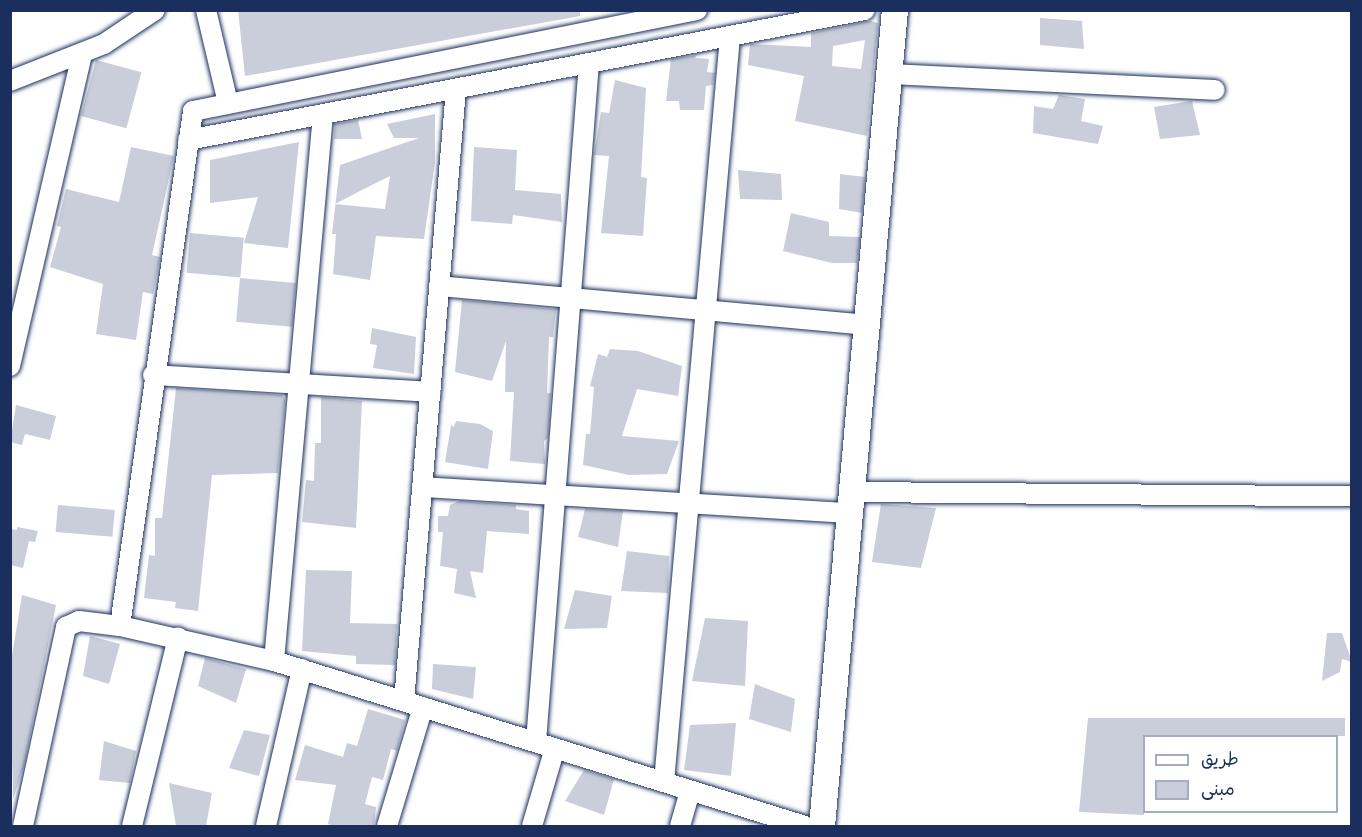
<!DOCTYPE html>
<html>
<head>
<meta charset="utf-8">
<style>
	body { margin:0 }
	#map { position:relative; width:1362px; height:837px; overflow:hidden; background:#fff; font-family:"Gochi Hand","Playpen Sans Arabic",sans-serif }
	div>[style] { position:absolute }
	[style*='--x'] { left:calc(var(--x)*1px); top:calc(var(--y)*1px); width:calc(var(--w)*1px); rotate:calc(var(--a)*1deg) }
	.building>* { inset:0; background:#caceda; transform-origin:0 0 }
	.roads { filter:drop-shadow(0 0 2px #1b2f5e) drop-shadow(0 0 2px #1b2f5e) }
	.minor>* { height:20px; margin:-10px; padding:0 10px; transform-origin:10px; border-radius:10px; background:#fff }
	.major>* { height:26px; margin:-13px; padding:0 13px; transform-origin:13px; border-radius:13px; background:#fff }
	span { translate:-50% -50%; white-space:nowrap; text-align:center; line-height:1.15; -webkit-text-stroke:5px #fff; paint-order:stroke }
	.frame { position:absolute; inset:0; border:12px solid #1b2f5e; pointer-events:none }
	.legend { position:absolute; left:1143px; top:735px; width:195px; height:78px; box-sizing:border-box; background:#fff; border:2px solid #a4acbf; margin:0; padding:8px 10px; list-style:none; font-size:18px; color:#1b2f5e }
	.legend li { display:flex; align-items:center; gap:12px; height:30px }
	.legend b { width:30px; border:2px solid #a4acbf }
</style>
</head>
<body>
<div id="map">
	<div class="building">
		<div style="clip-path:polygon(238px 10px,580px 10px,580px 16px,245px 76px)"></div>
		<div style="clip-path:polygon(1040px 18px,1082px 21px,1084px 49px,1040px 45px)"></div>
		<div style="clip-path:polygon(evenodd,870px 21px,878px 23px,867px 136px,795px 121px,804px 76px,748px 65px,750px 44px,811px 47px,811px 33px,870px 21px,865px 40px,861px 69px,832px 66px,833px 46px,865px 40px)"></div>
		<div style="clip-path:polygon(697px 55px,695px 58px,709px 59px,707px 72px,715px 73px,713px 85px,706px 86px,704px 110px,680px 110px,679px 101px,666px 101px,671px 59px)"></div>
		<div style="left:96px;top:60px;width:47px;height:58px;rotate:15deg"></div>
		<div style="clip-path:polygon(615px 80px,646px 88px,641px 177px,647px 178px,643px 236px,601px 233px,609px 156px,594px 155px,601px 112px,609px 113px)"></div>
		<div style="clip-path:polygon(1059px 95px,1085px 99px,1081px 121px,1103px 126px,1098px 144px,1033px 133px,1034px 106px,1053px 109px)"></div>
		<div style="clip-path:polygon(1192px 101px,1200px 135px,1160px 139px,1154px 107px)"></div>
		<div style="clip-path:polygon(evenodd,435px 114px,435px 162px,424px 239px,376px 236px,370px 280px,333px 274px,336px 234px,332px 234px,340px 165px,419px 138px,394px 138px,387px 124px,435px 114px,390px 176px,385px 209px,335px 204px,362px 190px,390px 176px)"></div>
		<div style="clip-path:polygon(358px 120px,362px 139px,334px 139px,335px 124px)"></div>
		<div style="clip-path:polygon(299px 142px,288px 248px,244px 243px,258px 197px,210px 203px,210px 160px)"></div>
		<div style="clip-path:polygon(131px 147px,174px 156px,152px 255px,160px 257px,153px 294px,143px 292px,136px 340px,96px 334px,103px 284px,50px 267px,61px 227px,57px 226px,66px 189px,119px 202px)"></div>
		<div style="clip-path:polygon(474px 147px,517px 150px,515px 190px,561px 194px,562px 222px,513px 215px,512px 224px,471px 221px)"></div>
		<div style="clip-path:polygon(738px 170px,781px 174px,782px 200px,740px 199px)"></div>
		<div style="clip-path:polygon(840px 174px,865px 177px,862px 213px,839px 209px)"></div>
		<div style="clip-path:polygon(791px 213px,829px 222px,829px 236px,860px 237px,857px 263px,832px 263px,783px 251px)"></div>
		<div style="left:190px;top:233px;width:54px;height:40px;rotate:5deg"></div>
		<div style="left:240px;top:278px;width:56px;height:44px;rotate:5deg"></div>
		<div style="clip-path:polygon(462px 300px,556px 309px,553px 337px,549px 337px,547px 393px,551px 393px,548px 438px,544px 441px,545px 464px,510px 461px,514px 392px,505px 392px,506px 341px,492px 381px,455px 372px)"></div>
		<div style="clip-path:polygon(372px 328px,416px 337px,414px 374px,373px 368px,377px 345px,370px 344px)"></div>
		<div style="clip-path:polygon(610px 349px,638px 351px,682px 366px,678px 396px,637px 389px,622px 436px,679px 441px,667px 474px,629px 475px,583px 465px,586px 434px,590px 434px,594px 387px,590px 386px,598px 354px,607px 357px)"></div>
		<div style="clip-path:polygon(176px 388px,282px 395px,285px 400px,278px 473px,212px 475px,198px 611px,175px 608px,176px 602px,144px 598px,149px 555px,155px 556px,155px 518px,162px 518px)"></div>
		<div style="clip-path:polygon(321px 397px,362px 401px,356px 528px,302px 522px,306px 480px,314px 481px,315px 443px,321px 443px)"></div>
		<div style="clip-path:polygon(16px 405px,56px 416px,50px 440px,25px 434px,22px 445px,10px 442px)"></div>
		<div style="clip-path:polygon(456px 421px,480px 424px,493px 431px,488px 469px,445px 462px,451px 425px,454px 427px)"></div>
		<div style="clip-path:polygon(459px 501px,516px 505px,516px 509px,529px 511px,529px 534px,487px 531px,483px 573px,470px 571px,476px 598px,454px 593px,457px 569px,440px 566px,443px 532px,438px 532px,438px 516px,448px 516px,450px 505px)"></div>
		<div style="clip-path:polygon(881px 504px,936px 508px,921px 568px,872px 562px)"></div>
		<div style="left:58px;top:505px;width:57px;height:27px;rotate:5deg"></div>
		<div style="clip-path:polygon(585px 509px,623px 511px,618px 547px,578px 537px)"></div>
		<div style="clip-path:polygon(17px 527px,38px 531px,35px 542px,29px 541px,23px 568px,10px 565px,10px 529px,17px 530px)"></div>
		<div style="clip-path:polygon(627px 551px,669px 556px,668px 593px,621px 591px)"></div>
		<div style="clip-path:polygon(306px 570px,352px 571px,350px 623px,397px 624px,395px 665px,356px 664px,356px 656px,302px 651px)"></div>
		<div style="clip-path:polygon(575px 590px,612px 596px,607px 628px,564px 629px)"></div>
		<div style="clip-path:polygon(22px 595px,56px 605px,24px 766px,13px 799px,10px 668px)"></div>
		<div style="clip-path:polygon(705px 618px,748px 621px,745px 686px,692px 681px)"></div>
		<div style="clip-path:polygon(1327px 633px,1342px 633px,1352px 662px,1342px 659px,1340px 672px,1322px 681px)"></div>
		<div style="clip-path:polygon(90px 636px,120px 644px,109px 684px,83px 676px)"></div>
		<div style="clip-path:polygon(205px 658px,246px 669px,236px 703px,198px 686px)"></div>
		<div style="clip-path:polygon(433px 664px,476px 667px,473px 699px,432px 689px)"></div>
		<div style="clip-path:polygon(755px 684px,795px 699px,791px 732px,749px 719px)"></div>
		<div style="clip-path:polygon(368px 709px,405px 720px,397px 751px,391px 749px,383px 780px,372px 777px,365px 804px,376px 807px,374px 826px,335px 826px,328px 824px,336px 785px,295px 780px,305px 745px,343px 757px,347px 743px,357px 746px)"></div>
		<div style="clip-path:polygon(1088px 718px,1345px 718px,1345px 736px,1144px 736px,1144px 815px,1079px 812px)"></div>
		<div style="clip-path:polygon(736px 723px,731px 776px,684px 770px,690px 725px)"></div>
		<div style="clip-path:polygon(244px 730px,270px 735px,259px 776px,229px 768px)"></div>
		<div style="clip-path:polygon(104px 741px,136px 751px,130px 783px,99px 780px)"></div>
		<div style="clip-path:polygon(584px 770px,614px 779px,604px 815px,565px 801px)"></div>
		<div style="clip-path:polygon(169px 783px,212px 793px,206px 826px,176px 826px)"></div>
	</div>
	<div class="roads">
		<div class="minor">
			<div style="--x:206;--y:10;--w:96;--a:76.7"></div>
			<div style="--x:697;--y:10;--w:514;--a:168.67"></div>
			<div style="--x:193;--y:111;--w:520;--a:98.07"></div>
			<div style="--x:120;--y:626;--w:158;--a:12.8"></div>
			<div style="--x:274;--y:661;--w:556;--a:17.26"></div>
			<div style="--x:890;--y:74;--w:325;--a:2.8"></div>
			<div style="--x:10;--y:81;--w:101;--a:-21.5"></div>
			<div style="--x:104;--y:44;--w:61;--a:-33.7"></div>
			<div style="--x:188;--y:140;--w:689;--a:-10.87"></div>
			<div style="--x:439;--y:286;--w:432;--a:5.2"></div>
			<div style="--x:10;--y:366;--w:321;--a:-77"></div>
			<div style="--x:153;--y:375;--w:278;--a:3.5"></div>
			<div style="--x:422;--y:487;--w:430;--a:3.5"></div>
			<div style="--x:853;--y:492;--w:499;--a:0.5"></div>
			<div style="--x:274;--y:661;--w:549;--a:-84.88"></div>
			<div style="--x:404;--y:701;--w:614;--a:-85.14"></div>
			<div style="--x:536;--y:742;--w:681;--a:-85.54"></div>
			<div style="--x:664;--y:782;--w:749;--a:-84.94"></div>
			<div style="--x:23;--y:826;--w:204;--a:-77.8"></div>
			<div style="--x:66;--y:627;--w:14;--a:-25"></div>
			<div style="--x:79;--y:621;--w:41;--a:7"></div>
			<div style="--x:132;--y:826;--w:194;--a:-76.3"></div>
			<div style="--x:266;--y:826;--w:161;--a:-77.1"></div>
			<div style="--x:387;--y:826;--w:124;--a:-73.2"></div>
			<div style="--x:532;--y:826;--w:81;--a:-73.6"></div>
			<div style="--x:680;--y:826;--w:36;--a:-74"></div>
		</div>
		<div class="major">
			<div style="--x:822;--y:826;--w:819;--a:-84.89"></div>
		</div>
	</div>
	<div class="frame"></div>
	<ul class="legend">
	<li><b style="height:8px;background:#fff"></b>طريق</li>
	<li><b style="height:16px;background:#caceda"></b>مبنى</li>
	</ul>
</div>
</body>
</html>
